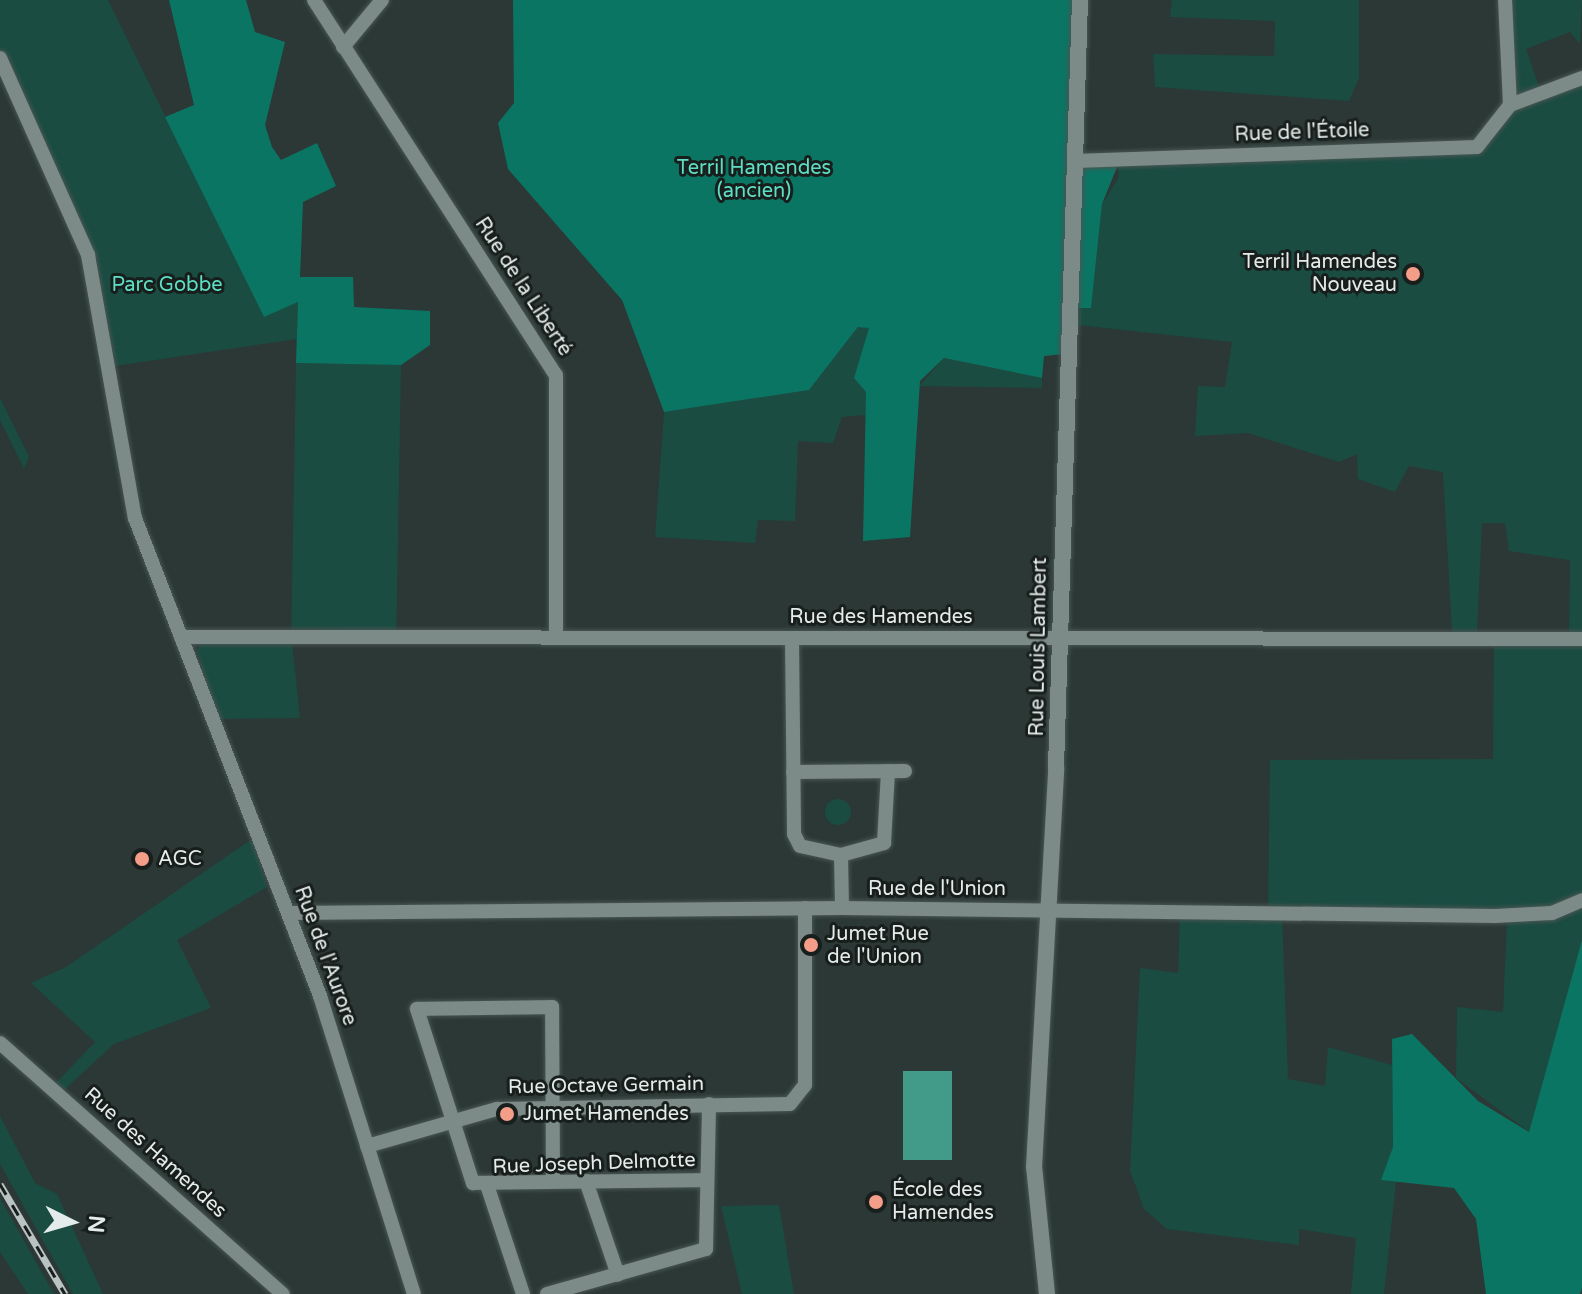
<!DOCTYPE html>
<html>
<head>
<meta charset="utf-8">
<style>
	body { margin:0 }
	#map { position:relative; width:1582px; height:1294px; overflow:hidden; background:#2b3835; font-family:"Varela Round",sans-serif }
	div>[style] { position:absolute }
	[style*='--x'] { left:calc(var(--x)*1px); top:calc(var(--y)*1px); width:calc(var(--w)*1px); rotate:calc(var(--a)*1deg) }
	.green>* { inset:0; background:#1a4c42; transform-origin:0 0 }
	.round { border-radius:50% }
	.forest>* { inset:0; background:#0b7564 }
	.water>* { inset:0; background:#419b88; transform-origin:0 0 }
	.roads { filter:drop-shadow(0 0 2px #495552) drop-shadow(0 0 2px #495552) }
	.minor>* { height:14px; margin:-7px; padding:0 7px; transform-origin:7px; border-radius:7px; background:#7c8b87 }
	.tertiary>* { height:16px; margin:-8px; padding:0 8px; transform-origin:8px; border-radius:8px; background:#7c8b87 }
	.rail>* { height:7px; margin-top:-3.5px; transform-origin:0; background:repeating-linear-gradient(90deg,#181e1c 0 12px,#b9c3c1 0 24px); box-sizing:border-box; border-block:2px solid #b9c3c1 }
	.dots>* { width:22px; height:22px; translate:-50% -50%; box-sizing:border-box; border:4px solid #181e1c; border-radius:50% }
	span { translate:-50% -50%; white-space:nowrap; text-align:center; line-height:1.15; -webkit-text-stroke:6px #181e1c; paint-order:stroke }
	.street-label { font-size:20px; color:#e3ecea }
	.park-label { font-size:20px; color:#5edfc5 }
	.poi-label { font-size:20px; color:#e3ecea }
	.right { translate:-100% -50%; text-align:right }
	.left { translate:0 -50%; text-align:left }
	.north { position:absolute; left:32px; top:1182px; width:80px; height:80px; -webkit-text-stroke:6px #181e1c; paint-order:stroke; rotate:95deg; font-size:22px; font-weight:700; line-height:32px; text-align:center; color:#e3ecea }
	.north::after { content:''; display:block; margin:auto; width:28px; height:36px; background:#e3ecea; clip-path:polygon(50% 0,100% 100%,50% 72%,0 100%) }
</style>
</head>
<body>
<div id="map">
	<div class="green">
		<div style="clip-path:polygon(0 0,108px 0,264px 317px,298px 301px,297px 339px,108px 367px,88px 255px,0 58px)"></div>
		<div style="clip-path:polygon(1172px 0,1359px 0,1359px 78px,1349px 101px,1155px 87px,1153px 54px,1274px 56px,1275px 21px,1170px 17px)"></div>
		<div style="clip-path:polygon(1505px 0,1582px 0,1580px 44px,1570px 32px,1526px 49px,1541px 92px,1582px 77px,1582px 637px,1569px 634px,1570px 560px,1509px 551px,1505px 523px,1482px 523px,1477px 632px,1452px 632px,1443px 472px,1409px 466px,1395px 492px,1358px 479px,1357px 454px,1339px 462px,1248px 433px,1195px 436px,1198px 386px,1225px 387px,1232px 342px,1069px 324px,1065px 307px,1091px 307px,1102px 204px,1118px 179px,1120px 156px,1469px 143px,1501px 122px,1510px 105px)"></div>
		<div style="clip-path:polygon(859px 326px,870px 327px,854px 378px,866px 391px,866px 415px,842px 417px,833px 443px,798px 441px,795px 521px,758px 520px,755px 543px,655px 537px,664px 412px,809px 390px)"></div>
		<div style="clip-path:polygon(944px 358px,1042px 378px,1042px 388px,919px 386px)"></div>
		<div style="left:296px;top:363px;width:105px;height:266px;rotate:1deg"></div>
		<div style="clip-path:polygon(0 398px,29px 457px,24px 469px,0 420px)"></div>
		<div style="clip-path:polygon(1494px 639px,1582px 639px,1582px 940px,1529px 1132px,1456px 1078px,1457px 1007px,1503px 1012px,1507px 921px,1268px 910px,1270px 760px,1493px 759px)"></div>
		<div style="clip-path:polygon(202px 642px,292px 642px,300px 718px,217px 719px,197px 650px)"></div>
		<div class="round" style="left:825px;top:799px;width:26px;height:26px"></div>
		<div style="clip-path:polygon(252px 839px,267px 887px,177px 940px,211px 1008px,114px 1044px,64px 1090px,56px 1083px,95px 1042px,31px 983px,66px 967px)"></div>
		<div style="clip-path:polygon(1180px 912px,1282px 913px,1288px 1079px,1325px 1086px,1328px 1047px,1392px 1065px,1393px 1147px,1382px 1179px,1396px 1181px,1384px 1294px,1351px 1294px,1356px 1238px,1299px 1229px,1299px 1245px,1167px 1229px,1144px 1209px,1130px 1171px,1140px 968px,1178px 973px)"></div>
		<div style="clip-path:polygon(0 1116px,35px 1183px,57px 1194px,103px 1294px,73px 1294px,0 1164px)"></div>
		<div style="clip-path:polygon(0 1198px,54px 1294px,28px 1294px,0 1252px)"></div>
		<div style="clip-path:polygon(779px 1205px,794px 1294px,742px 1294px,721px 1206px)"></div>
	</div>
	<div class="forest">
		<div style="clip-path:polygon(169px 0,246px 0,255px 32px,285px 42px,265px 125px,272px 147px,281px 160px,317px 143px,336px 186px,303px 202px,300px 277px,353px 277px,354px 307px,430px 311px,430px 345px,401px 365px,296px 363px,298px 302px,264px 317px,165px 117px,194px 105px)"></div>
		<div style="clip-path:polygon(513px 0,1076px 0,1070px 174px,1087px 164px,1119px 162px,1102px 204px,1091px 308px,1065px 308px,1064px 354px,1044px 356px,1042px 378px,944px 358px,920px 381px,910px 537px,863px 541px,866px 392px,854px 378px,869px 328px,858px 327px,809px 390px,664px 412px,622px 300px,508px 169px,498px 123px,514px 103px)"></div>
		<div style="clip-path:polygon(1582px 940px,1582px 1288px,1580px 1294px,1486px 1294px,1476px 1219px,1454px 1188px,1381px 1180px,1393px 1147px,1392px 1039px,1412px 1034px,1478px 1101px,1529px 1132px)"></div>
	</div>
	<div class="water">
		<div style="left:903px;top:1071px;width:49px;height:89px"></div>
	</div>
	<div class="roads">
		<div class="minor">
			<div style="--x:314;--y:0;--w:446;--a:57.2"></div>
			<div style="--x:556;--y:375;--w:262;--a:90"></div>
			<div style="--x:343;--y:47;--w:61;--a:-50.3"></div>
			<div style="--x:0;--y:58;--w:216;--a:65.9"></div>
			<div style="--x:88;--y:255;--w:267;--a:79.9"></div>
			<div style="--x:135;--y:518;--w:513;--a:68.84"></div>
			<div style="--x:320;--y:996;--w:312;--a:72.5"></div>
			<div style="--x:1510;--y:105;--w:77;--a:-20.6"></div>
			<div style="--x:1075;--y:161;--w:402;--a:-2"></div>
			<div style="--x:1477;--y:147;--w:53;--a:-51.8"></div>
			<div style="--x:1510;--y:105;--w:105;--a:-92.7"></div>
			<div style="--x:181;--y:637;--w:1401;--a:0.08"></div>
			<div style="--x:792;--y:638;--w:196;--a:89.4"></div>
			<div style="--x:794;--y:834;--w:13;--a:63"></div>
			<div style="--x:800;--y:846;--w:42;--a:12.4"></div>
			<div style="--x:841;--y:855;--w:45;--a:-15.6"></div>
			<div style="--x:884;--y:843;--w:72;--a:-86.8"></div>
			<div style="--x:793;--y:772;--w:112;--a:-0.5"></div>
			<div style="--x:841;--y:855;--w:53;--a:88.9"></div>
			<div style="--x:289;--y:913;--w:553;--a:-0.52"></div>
			<div style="--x:842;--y:908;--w:653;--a:0.7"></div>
			<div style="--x:1495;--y:916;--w:57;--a:-3"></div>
			<div style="--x:1552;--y:913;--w:33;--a:-23"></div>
			<div style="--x:0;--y:1043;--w:378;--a:41.6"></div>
			<div style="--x:367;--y:1146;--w:135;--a:-15.9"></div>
			<div style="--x:497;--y:1109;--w:293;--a:-1"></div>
			<div style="--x:790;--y:1104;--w:24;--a:-52"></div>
			<div style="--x:805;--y:1085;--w:177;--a:-90"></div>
			<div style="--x:553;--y:1181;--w:174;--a:-90.3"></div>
			<div style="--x:552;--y:1007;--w:135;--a:179.2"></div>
			<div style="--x:417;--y:1009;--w:183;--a:72.2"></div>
			<div style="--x:473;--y:1183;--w:234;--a:-0.7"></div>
			<div style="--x:586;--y:1181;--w:99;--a:71.2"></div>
			<div style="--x:488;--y:1188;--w:112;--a:71.7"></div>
			<div style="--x:547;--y:1294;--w:165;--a:-15.8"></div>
			<div style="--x:706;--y:1249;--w:145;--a:-88.8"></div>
		</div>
		<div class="tertiary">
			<div style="--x:1047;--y:1294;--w:128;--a:-95.8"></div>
			<div style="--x:1034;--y:1167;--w:400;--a:-86.8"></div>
			<div style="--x:1056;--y:768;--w:768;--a:-88.21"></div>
		</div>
	</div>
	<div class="rail">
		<div style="--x:0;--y:1184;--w:128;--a:59.4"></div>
	</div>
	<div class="dots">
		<div style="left:1413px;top:274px;background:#f49e8a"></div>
		<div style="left:142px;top:859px;background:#f49e8a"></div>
		<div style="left:811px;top:945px;background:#f49e8a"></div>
		<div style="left:507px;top:1114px;background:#f49e8a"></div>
		<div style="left:876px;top:1202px;background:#f49e8a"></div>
	</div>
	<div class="street-label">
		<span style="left:1302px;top:133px;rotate:-2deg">Rue de l'Étoile</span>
		<span style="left:523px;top:287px;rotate:57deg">Rue de la Liberté</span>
		<span style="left:881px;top:617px">Rue des Hamendes</span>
		<span style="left:1039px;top:647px;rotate:-89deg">Rue Louis Lambert</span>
		<span style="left:937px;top:889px">Rue de l'Union</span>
		<span style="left:325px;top:956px;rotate:70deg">Rue de l'Aurore</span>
		<span style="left:606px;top:1086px;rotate:-1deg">Rue Octave Germain</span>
		<span style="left:155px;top:1153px;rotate:42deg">Rue des Hamendes</span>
		<span style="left:594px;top:1164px;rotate:-2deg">Rue Joseph Delmotte</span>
	</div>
	<div class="park-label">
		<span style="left:754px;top:180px">Terril Hamendes<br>(ancien)</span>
		<span style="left:167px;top:285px">Parc Gobbe</span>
	</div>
	<div class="poi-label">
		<span class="right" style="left:1397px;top:274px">Terril Hamendes<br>Nouveau</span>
		<span class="left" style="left:158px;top:859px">AGC</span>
		<span class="left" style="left:827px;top:946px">Jumet Rue<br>de l'Union</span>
		<span class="left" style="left:523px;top:1114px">Jumet Hamendes</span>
		<span class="left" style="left:892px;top:1202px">École des<br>Hamendes</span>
	</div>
	<div class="north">N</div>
</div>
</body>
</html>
